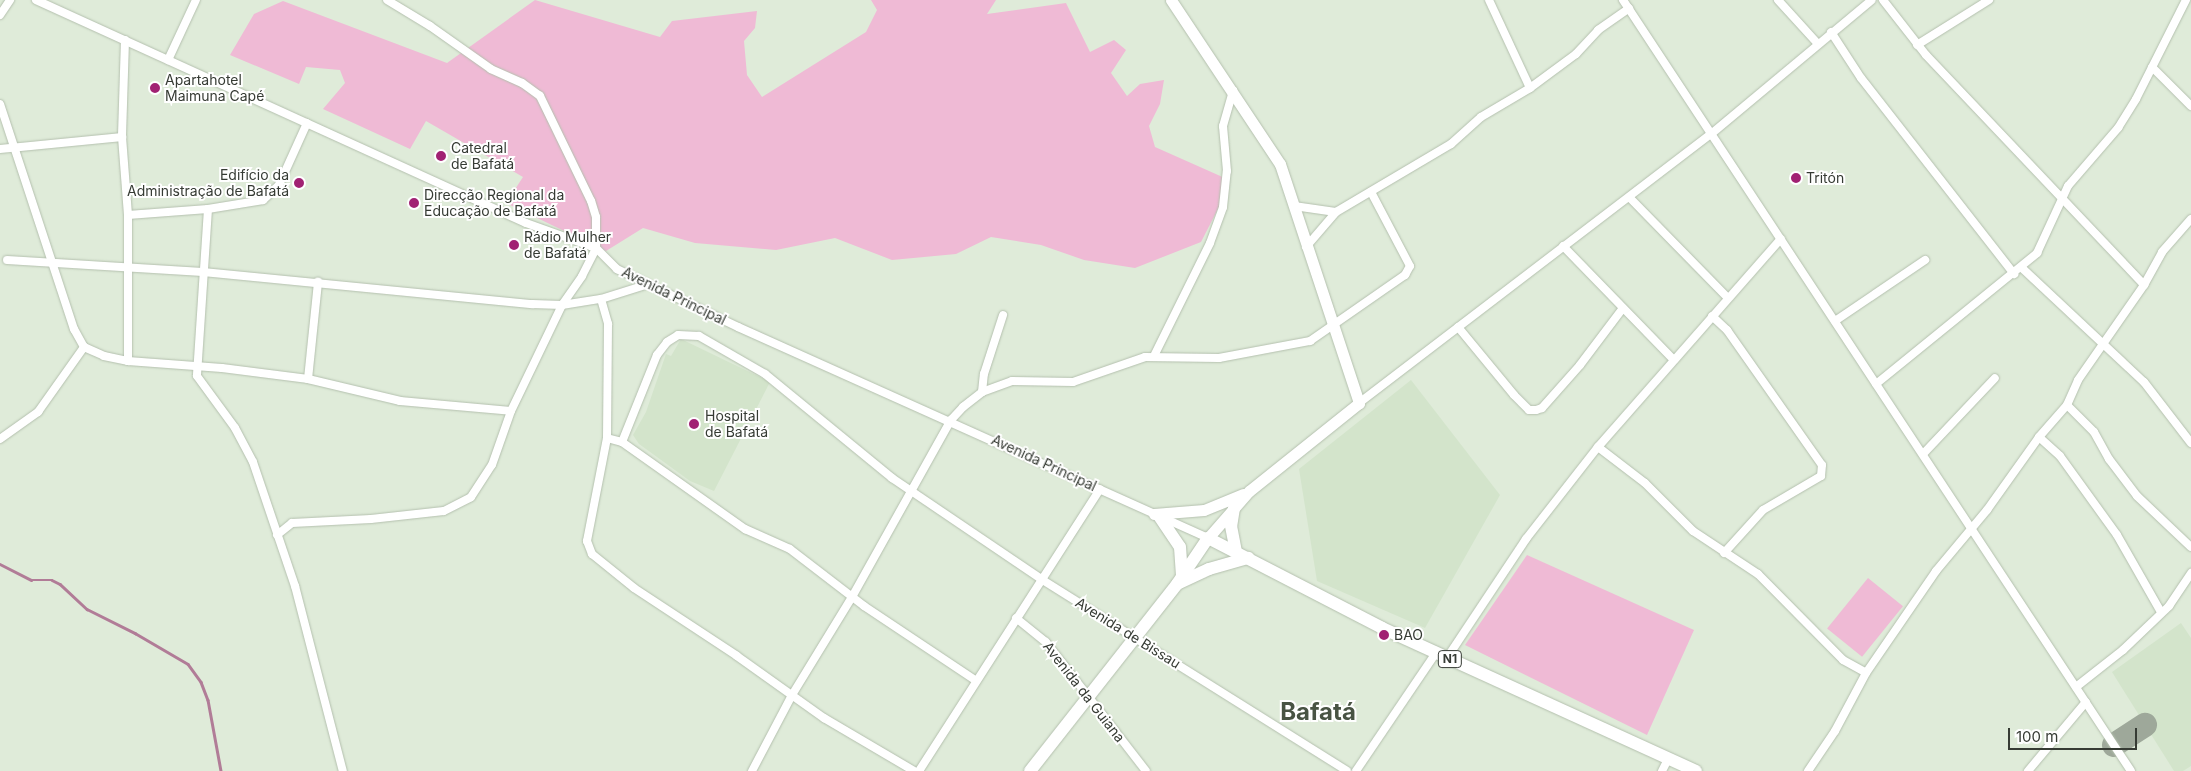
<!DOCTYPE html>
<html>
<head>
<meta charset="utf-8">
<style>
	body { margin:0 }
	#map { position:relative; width:2191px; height:771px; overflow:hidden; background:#dfebd9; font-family:Inter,sans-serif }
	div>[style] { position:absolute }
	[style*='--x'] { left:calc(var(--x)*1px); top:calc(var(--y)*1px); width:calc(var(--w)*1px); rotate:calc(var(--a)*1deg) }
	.built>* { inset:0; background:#d3e4cb }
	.green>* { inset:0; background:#efbad5; transform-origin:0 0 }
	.stream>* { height:2.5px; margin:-1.25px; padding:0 1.25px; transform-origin:1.25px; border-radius:1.25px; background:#b17c97 }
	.taxiway>* { height:24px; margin:-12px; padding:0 12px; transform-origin:12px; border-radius:12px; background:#9ea89a }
	.roads { filter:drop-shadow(0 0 1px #b4c0ae) drop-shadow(0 0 1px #b4c0ae) }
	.street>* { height:8px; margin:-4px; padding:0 4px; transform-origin:4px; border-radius:4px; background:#fff }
	.secondary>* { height:11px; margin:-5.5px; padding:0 5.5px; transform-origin:5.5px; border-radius:5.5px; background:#fff }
	.primary>* { height:12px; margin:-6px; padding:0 6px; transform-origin:6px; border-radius:6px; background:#fff }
	.dots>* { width:14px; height:14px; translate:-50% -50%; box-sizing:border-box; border:2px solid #fff; border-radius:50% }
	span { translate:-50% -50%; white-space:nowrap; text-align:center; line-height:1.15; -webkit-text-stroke:4px #fff; paint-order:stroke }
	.shield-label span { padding:1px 4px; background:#fff; border:1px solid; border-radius:4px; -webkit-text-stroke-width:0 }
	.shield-label { font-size:12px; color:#363b34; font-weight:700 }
	.poi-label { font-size:14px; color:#363b34 }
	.left { translate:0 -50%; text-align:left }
	.right { translate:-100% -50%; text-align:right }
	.street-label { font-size:14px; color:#363b34 }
	.town-label { font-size:24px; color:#485343; font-weight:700 }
	.scale { position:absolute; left:2008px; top:728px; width:129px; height:22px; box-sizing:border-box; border:2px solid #363b34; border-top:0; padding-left:6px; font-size:15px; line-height:18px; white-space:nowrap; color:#363b34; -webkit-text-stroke:4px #fff; paint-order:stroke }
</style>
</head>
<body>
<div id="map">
	<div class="built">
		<div style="clip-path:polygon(681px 339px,770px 382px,714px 491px,690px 481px,639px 444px,633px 435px,646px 412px,666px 354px,671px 356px)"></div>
		<div style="clip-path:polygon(1411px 380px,1500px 495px,1425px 628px,1317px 581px,1299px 469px)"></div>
		<div style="clip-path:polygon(2181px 623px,2191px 638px,2191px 766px,2183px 771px,2174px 771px,2112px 672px)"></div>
	</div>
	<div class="green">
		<div style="clip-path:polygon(535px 0,660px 37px,672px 21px,757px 11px,755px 28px,744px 41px,747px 75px,762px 97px,866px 32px,877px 10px,871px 0,996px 0,987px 14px,1066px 3px,1090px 52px,1114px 40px,1126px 50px,1111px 73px,1127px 96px,1140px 84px,1164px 80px,1160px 104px,1149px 126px,1155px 147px,1227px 179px,1221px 203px,1201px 242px,1135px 268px,1084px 260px,1041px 245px,991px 237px,956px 254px,892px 260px,835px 238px,776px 250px,695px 243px,643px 228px,606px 251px,506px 203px,523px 177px,426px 121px,410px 149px,323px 109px,345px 83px,340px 70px,306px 67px,299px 84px,230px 55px,254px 14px,283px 1px,447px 63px)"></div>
		<div style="clip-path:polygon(1527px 555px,1694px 630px,1647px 735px,1465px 645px)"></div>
		<div style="left:1868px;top:578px;width:45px;height:65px;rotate:39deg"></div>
	</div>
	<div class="stream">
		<div style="--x:0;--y:564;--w:35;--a:27"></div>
		<div style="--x:31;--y:580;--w:21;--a:0"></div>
		<div style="--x:52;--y:580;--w:9;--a:27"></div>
		<div style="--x:60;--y:584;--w:37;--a:43"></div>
		<div style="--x:87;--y:609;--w:54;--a:26.6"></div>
		<div style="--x:135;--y:633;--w:61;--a:30.3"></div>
		<div style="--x:188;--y:664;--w:22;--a:54"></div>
		<div style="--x:201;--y:682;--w:19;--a:69"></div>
		<div style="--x:208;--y:700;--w:72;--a:79.6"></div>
	</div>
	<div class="taxiway">
		<div style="--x:2114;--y:745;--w:37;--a:-33"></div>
	</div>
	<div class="roads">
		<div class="street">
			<div style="--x:36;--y:0;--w:538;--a:24.47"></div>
			<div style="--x:526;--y:223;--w:74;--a:19.7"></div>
			<div style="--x:596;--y:248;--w:30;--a:45"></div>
			<div style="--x:617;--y:269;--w:134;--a:25.6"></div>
			<div style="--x:738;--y:327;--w:515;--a:24.18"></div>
			<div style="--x:1489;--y:0;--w:97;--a:65"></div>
			<div style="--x:1623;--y:0;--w:923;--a:56.62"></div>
			<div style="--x:1778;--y:0;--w:59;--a:47.7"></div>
			<div style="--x:1883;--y:0;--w:70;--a:52"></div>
			<div style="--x:1926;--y:55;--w:317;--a:46.5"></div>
			<div style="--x:0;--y:15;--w:18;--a:-56"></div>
			<div style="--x:1831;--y:32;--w:55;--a:56.9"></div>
			<div style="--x:1861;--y:78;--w:249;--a:52"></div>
			<div style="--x:125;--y:40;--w:97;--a:91.8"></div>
			<div style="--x:122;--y:137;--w:78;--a:85.6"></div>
			<div style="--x:128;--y:215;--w:146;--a:90"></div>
			<div style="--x:1917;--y:45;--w:85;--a:-32"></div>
			<div style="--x:168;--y:60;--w:66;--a:-65"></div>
			<div style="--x:2152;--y:67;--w:55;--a:45"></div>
			<div style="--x:0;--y:104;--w:237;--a:71.8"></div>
			<div style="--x:74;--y:329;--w:21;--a:61"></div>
			<div style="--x:84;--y:347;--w:22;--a:24"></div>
			<div style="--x:104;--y:356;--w:25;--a:12"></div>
			<div style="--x:128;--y:361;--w:94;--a:4.3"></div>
			<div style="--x:222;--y:368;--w:87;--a:7.3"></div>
			<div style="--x:308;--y:379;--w:95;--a:13.4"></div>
			<div style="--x:400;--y:401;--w:111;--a:5.1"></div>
			<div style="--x:0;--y:149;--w:123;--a:-5.6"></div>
			<div style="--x:1629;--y:197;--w:140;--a:45.6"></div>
			<div style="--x:1294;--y:206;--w:42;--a:8.1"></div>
			<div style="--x:208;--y:209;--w:167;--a:93.8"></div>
			<div style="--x:197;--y:376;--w:64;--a:53.8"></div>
			<div style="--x:235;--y:428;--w:38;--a:62"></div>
			<div style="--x:253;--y:462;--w:131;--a:71.3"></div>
			<div style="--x:295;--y:586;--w:191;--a:75.5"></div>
			<div style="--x:128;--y:215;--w:80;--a:-4.3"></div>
			<div style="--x:208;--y:209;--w:56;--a:-9.3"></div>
			<div style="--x:263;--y:200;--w:22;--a:-43"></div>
			<div style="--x:279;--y:185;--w:68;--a:-65.7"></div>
			<div style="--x:1563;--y:246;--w:159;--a:45.8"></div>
			<div style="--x:1306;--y:247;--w:46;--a:-49.4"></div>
			<div style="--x:1336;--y:212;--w:134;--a:-30.6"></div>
			<div style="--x:1451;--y:144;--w:40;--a:-42"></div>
			<div style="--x:1481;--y:117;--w:57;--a:-30.6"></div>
			<div style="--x:1530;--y:88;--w:57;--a:-36.5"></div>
			<div style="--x:1576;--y:54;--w:33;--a:-47"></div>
			<div style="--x:1598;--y:30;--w:38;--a:-35"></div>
			<div style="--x:7;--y:260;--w:196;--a:3.5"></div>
			<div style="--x:203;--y:272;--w:331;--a:5.6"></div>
			<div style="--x:532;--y:304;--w:30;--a:2"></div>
			<div style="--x:562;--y:305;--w:39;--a:-9"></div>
			<div style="--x:601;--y:299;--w:50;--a:-17.4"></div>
			<div style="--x:2022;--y:268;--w:167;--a:43.1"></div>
			<div style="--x:2144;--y:382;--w:77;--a:52.4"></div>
			<div style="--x:601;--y:299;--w:26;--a:74"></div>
			<div style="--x:608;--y:324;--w:114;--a:90.5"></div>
			<div style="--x:607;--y:438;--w:105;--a:101"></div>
			<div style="--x:587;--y:541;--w:14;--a:69"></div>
			<div style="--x:592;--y:554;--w:54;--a:39"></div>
			<div style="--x:634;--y:588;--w:123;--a:33.4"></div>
			<div style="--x:737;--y:656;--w:107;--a:35.5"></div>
			<div style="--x:824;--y:718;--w:104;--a:30.5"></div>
			<div style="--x:1712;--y:316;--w:21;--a:43"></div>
			<div style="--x:1727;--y:330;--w:165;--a:54.9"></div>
			<div style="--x:1822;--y:465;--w:11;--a:95"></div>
			<div style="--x:1821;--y:476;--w:67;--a:149.6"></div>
			<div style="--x:1763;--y:510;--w:58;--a:132.2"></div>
			<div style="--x:1835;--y:321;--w:109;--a:-34.1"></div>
			<div style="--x:1458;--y:327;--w:88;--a:50.5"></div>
			<div style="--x:1514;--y:395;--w:21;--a:45"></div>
			<div style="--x:1529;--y:410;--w:7;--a:0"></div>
			<div style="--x:1536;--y:410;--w:6;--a:-18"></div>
			<div style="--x:1542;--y:408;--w:57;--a:-48.5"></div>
			<div style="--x:1580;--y:365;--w:71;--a:-53"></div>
			<div style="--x:1154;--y:356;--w:126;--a:-63.6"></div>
			<div style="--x:1210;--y:243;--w:38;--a:-70"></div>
			<div style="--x:1223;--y:207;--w:36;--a:-84"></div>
			<div style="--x:1227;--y:171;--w:45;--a:-95.1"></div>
			<div style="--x:1223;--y:126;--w:37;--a:-74"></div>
			<div style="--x:308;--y:379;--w:98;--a:-84.1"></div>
			<div style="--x:1876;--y:384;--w:208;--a:-39.1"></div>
			<div style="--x:2037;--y:253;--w:74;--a:-65.2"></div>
			<div style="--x:2068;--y:186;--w:77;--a:-49.2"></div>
			<div style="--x:2118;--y:128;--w:34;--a:-58"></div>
			<div style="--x:2136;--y:99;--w:111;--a:-63.2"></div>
			<div style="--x:982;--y:392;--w:18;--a:-84"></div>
			<div style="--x:984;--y:374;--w:62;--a:-72.1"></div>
			<div style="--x:1359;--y:403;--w:443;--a:-37.4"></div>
			<div style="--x:1711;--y:134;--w:209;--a:-39.8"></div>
			<div style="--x:2067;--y:405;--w:38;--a:45"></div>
			<div style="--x:2094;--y:432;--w:31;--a:61"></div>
			<div style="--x:2109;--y:459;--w:46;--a:52.9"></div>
			<div style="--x:2137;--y:496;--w:74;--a:43.4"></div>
			<div style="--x:2039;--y:437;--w:28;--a:42"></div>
			<div style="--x:2060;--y:456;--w:97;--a:54.2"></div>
			<div style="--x:2117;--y:535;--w:89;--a:60.3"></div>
			<div style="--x:607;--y:438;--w:16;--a:15"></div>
			<div style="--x:622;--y:442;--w:94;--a:-68.1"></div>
			<div style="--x:657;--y:355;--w:16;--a:-52"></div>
			<div style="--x:667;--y:342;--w:13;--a:-32"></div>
			<div style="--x:678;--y:335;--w:21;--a:3"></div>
			<div style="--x:699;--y:336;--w:76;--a:29.9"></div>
			<div style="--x:765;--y:374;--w:164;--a:39.3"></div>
			<div style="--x:892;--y:478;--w:180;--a:34.1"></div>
			<div style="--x:1041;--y:579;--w:361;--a:32.1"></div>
			<div style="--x:0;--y:439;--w:47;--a:-35.4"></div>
			<div style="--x:38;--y:412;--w:80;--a:-54.7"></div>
			<div style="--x:622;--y:442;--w:151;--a:35.3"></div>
			<div style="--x:745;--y:529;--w:49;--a:24"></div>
			<div style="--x:790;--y:549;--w:93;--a:37.6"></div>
			<div style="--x:864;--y:606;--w:133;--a:33.7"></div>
			<div style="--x:1598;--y:447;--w:59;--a:37.5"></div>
			<div style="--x:1645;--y:483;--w:68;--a:45"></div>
			<div style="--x:1693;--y:531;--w:78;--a:33.5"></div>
			<div style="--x:1758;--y:574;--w:121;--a:45.3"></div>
			<div style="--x:1843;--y:660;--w:26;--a:29"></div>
			<div style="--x:1924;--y:453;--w:103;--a:-46.6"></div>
			<div style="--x:277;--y:535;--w:19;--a:-39"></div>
			<div style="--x:292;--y:523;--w:79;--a:-2.9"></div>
			<div style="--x:371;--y:519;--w:73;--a:-6.3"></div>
			<div style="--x:444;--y:511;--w:30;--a:-27"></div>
			<div style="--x:471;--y:497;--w:38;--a:-57"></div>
			<div style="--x:492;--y:465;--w:57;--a:-70.6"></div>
			<div style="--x:511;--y:411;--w:118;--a:-64.3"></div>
			<div style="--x:562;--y:305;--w:35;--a:-55"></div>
			<div style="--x:582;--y:276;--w:31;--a:-63"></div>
			<div style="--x:596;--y:248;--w:31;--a:-90"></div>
			<div style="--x:596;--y:217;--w:17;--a:-107"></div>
			<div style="--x:591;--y:201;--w:117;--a:-115.9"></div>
			<div style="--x:540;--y:96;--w:22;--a:-144"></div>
			<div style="--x:522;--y:83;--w:34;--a:-156"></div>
			<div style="--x:491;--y:69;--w:75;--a:-144.8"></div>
			<div style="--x:430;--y:26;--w:50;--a:-148.8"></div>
			<div style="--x:1016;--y:618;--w:38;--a:39"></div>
			<div style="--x:1046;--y:642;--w:163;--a:52.2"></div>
			<div style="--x:1447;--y:658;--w:143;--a:-56.4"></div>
			<div style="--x:1526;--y:539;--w:117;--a:-52"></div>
			<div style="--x:1598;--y:447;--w:277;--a:-48.7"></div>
			<div style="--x:2076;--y:687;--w:60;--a:-38.2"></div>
			<div style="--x:2123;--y:650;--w:64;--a:-43.7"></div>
			<div style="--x:2169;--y:606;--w:40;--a:-56"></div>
			<div style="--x:752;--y:771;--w:86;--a:-62.2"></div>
			<div style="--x:792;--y:695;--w:115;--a:-58.5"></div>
			<div style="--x:852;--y:597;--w:203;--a:-60.8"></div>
			<div style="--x:951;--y:420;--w:18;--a:-47"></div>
			<div style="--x:963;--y:407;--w:24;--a:-38"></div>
			<div style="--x:982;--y:392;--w:32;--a:-20"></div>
			<div style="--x:1012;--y:381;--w:61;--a:0.9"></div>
			<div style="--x:1073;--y:382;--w:76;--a:-19.1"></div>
			<div style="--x:1145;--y:357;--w:74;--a:0.8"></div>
			<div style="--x:1219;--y:358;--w:93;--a:-10.6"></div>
			<div style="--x:1310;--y:341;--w:116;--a:-34.8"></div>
			<div style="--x:1405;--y:275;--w:10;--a:-61"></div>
			<div style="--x:1410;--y:266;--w:84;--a:-117.8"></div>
			<div style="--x:919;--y:771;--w:335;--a:-57.3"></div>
			<div style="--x:1356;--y:771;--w:143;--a:-55.9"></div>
			<div style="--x:1662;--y:771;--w:13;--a:-63"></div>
			<div style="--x:1808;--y:771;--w:48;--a:-56"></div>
			<div style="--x:1835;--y:731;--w:66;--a:-61.9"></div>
			<div style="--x:1866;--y:673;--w:124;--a:-55.5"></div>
			<div style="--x:1936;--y:571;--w:80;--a:-50.1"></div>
			<div style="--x:1987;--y:510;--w:90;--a:-54.5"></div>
			<div style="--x:2039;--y:437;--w:43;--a:-48.8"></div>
			<div style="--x:2067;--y:405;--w:27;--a:-66"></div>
			<div style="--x:2078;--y:380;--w:116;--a:-55.2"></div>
			<div style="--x:2144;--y:285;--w:38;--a:-61"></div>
			<div style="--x:2162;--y:252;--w:44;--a:-48.7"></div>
			<div style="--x:2028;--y:771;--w:90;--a:-50"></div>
		</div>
		<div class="secondary">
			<div style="--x:1171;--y:0;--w:197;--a:56.4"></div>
			<div style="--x:1280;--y:164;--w:252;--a:71.7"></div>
			<div style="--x:1359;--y:403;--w:141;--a:141.3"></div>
			<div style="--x:1249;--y:491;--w:62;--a:131.1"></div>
			<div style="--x:1154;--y:514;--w:50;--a:-4.6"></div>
			<div style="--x:1204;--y:510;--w:42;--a:-22.3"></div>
		</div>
		<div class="primary">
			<div style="--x:1234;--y:508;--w:18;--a:99"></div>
			<div style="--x:1231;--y:526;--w:26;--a:79"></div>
			<div style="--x:1159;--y:516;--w:37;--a:56"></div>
			<div style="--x:1180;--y:547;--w:29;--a:86"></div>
			<div style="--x:1179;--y:583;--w:33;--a:-25"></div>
			<div style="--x:1209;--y:569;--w:41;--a:-15.8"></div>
			<div style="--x:1030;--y:771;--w:238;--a:-51.8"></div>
			<div style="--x:1177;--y:584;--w:55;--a:-56"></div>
			<div style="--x:1208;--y:538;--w:196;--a:27.3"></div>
			<div style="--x:1382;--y:628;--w:345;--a:24.5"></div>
		</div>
	</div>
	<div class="dots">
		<div style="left:155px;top:88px;background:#a12173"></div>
		<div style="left:441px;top:156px;background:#a12173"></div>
		<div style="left:1796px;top:178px;background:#a12173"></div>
		<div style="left:299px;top:183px;background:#a12173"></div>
		<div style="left:414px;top:203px;background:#a12173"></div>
		<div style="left:514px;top:245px;background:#a12173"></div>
		<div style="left:694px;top:424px;background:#a12173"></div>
		<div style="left:1384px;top:635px;background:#a12173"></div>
	</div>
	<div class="shield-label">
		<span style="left:1450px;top:659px">N1</span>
	</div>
	<div class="poi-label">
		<span class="left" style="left:165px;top:88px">Apartahotel<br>Maimuna Capé</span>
		<span class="left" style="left:451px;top:156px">Catedral<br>de Bafatá</span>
		<span class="right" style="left:289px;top:183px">Edifício da<br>Administração de Bafatá</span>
		<span class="left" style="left:1806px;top:178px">Tritón</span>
		<span class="left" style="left:424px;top:203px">Direcção Regional da<br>Educação de Bafatá</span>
		<span class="left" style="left:524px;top:245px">Rádio Mulher<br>de Bafatá</span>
		<span class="left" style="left:705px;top:424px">Hospital<br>de Bafatá</span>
		<span class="left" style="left:1394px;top:635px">BAO</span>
	</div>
	<div class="street-label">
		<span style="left:674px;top:296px;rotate:26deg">Avenida Principal</span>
		<span style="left:1044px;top:463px;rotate:25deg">Avenida Principal</span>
		<span style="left:1128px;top:633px;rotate:32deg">Avenida de Bissau</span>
		<span style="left:1084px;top:692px;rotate:52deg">Avenida da Guiana</span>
	</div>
	<div class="town-label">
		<span style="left:1318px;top:712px">Bafatá</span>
	</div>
	<div class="scale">100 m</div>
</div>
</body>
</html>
